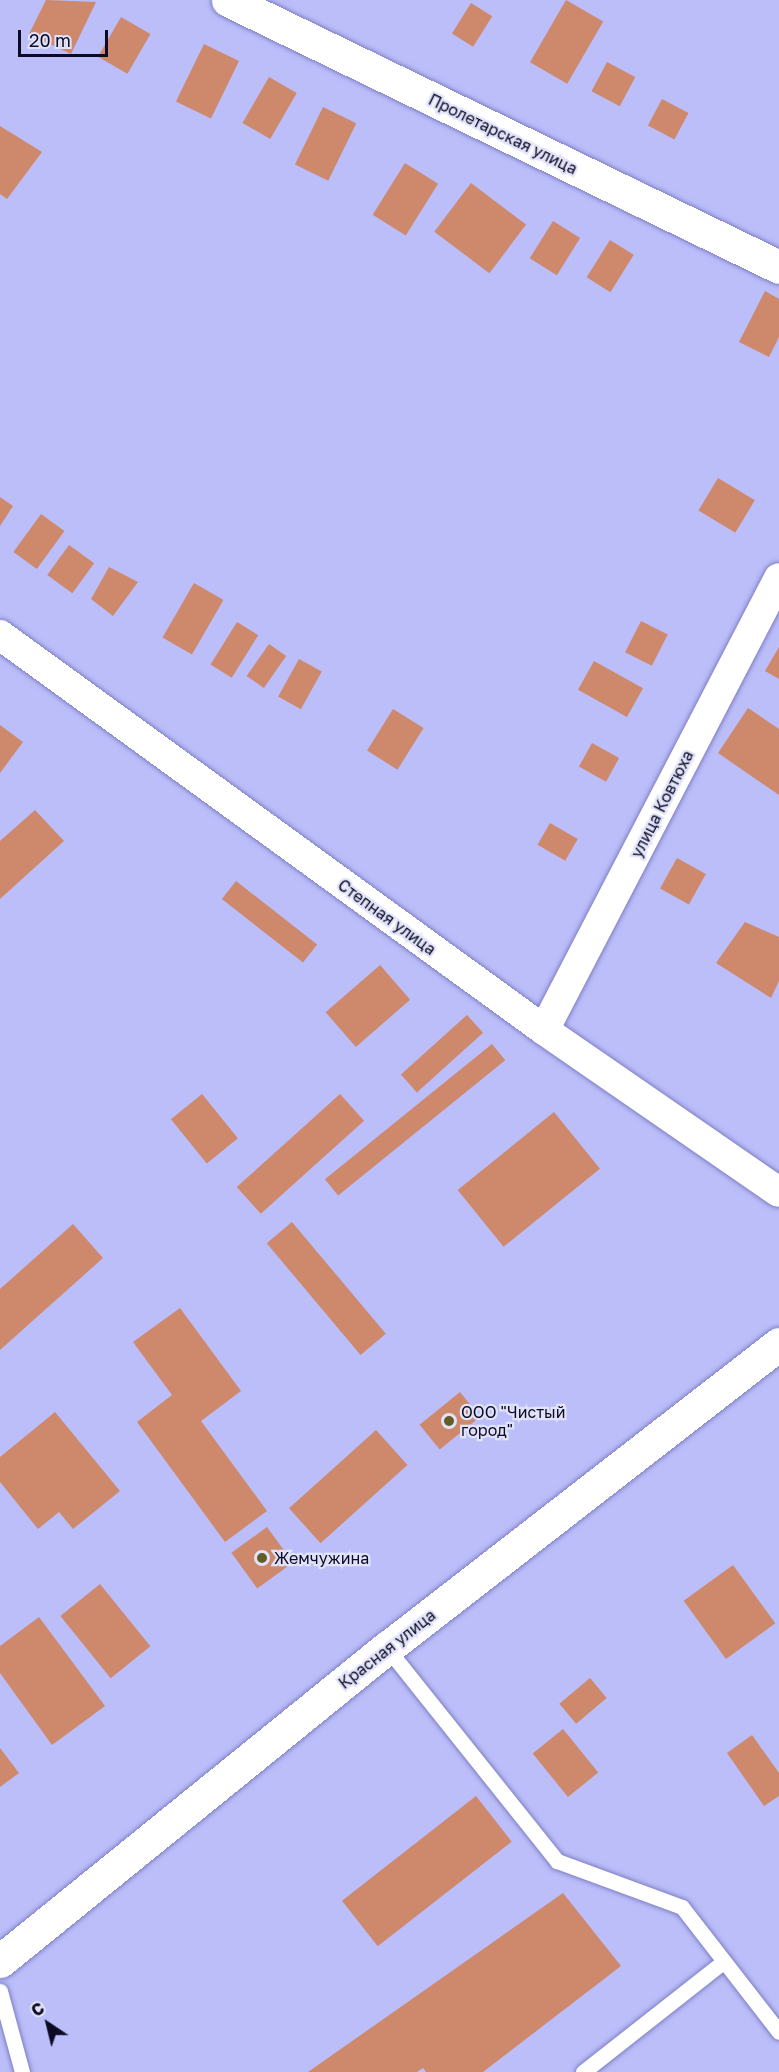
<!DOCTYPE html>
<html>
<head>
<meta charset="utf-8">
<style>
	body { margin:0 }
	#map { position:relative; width:779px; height:2072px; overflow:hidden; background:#bbbef9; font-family:"Golos Text",sans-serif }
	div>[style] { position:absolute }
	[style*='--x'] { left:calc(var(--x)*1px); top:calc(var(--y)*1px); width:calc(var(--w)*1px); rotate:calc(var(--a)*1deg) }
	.building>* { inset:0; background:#ce886c; transform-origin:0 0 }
	.roads { filter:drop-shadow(0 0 2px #7e7fc4) drop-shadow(0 0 2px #7e7fc4) }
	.service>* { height:15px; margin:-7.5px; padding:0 7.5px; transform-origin:7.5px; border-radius:7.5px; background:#fff }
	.minor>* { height:30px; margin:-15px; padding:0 15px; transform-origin:15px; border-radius:15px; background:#fff }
	.tertiary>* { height:33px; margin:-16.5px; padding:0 16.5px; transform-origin:16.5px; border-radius:16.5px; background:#fff }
	.secondary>* { height:33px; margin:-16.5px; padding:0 16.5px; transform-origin:16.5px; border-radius:16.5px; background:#fff }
	.dots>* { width:16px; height:16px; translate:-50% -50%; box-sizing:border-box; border:3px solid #e1e3f9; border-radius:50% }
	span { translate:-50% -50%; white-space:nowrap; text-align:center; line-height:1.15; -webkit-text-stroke:4.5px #e1e3f9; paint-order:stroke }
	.street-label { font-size:16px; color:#0c0a24 }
	.poi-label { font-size:16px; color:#0c0a24 }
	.left { translate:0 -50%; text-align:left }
	.north { position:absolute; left:18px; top:1994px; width:60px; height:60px; -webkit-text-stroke:4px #e1e3f9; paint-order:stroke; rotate:325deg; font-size:16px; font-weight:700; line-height:24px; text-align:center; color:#0c0a24 }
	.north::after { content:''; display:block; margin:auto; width:21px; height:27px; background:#0c0a24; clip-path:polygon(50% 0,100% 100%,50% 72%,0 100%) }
	.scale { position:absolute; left:18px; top:30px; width:90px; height:27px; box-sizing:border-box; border:3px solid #0c0a24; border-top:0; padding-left:8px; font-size:18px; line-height:21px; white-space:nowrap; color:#0c0a24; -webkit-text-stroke:4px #e1e3f9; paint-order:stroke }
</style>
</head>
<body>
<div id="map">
	<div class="building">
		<div style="clip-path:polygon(46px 0,96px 2px,71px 54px,29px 34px)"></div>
		<div style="left:566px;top:0;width:43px;height:72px;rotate:30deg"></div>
		<div style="left:471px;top:3px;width:25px;height:36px;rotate:32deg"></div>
		<div style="left:121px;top:17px;width:34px;height:46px;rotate:30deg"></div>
		<div style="left:204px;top:44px;width:39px;height:64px;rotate:26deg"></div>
		<div style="left:607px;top:62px;width:32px;height:33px;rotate:28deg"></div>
		<div style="left:269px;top:77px;width:32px;height:53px;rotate:30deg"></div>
		<div style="left:662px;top:99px;width:30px;height:30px;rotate:28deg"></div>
		<div style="left:323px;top:107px;width:37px;height:64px;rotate:26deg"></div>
		<div style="clip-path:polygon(0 126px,42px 152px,7px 199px,0 194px)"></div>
		<div style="left:405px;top:163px;width:39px;height:61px;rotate:32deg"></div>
		<div style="left:471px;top:183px;width:69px;height:61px;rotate:37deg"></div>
		<div style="left:553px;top:221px;width:32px;height:44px;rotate:32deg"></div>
		<div style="left:610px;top:240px;width:28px;height:44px;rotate:32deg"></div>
		<div style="clip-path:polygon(765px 291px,779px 299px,779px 337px,769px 357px,739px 342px)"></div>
		<div style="left:718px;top:478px;width:43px;height:38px;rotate:31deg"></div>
		<div style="clip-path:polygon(0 497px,13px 506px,0 526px)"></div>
		<div style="left:41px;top:514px;width:29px;height:47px;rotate:36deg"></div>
		<div style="left:69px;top:545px;width:31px;height:37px;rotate:36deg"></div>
		<div style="clip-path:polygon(109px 567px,138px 582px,113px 616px,91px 599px)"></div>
		<div style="left:194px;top:583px;width:34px;height:63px;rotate:30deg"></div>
		<div style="left:641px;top:621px;width:30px;height:35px;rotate:27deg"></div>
		<div style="left:237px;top:622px;width:25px;height:50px;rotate:32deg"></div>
		<div style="left:269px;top:644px;width:21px;height:39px;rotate:35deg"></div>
		<div style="clip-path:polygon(779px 647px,779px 679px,765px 671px)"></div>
		<div style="left:299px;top:659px;width:26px;height:43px;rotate:29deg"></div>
		<div style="left:594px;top:661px;width:56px;height:33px;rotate:29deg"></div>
		<div style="clip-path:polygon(748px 708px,779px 729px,779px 795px,718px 753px)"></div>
		<div style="left:393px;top:709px;width:36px;height:49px;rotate:32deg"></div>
		<div style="clip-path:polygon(0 725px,23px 742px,0 773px)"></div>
		<div style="left:592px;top:743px;width:31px;height:27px;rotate:29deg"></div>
		<div style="clip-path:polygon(35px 810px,64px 841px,0 899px,0 841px)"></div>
		<div style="left:550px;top:823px;width:32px;height:25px;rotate:30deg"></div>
		<div style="left:677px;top:858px;width:33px;height:35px;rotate:29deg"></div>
		<div style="left:236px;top:881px;width:103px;height:23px;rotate:38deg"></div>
		<div style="clip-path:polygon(745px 922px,779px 937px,779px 981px,771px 998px,716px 963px)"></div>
		<div style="left:380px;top:965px;width:46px;height:72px;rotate:49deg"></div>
		<div style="left:467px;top:1015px;width:24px;height:89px;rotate:48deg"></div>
		<div style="left:492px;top:1044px;width:21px;height:215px;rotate:51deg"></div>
		<div style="left:202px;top:1094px;width:57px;height:40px;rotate:51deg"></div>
		<div style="left:340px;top:1094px;width:36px;height:139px;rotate:48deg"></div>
		<div style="left:554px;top:1112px;width:73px;height:124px;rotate:51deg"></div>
		<div style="left:292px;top:1222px;width:146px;height:33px;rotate:50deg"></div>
		<div style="clip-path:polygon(73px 1224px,103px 1258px,0 1350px,0 1289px)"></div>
		<div style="clip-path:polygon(180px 1308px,241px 1391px,201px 1421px,267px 1511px,225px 1542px,137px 1422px,172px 1395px,133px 1342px)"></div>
		<div style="left:460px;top:1392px;width:32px;height:52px;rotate:51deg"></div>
		<div style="clip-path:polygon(55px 1412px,120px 1491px,73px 1529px,59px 1512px,38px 1529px,0 1482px,0 1457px)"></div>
		<div style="left:376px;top:1430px;width:47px;height:117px;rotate:48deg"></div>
		<div style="left:267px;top:1527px;width:44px;height:44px;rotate:54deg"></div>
		<div style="left:733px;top:1565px;width:72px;height:61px;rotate:54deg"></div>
		<div style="left:100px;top:1584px;width:80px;height:51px;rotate:51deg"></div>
		<div style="clip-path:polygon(39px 1617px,105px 1706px,52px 1745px,0 1673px,0 1646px)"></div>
		<div style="left:590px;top:1678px;width:26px;height:40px;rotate:50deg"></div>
		<div style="left:563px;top:1729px;width:56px;height:39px;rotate:51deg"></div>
		<div style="clip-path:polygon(752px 1735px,779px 1773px,779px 1796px,764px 1806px,727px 1753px)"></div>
		<div style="clip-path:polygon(0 1748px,19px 1773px,0 1787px)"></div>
		<div style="left:476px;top:1796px;width:58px;height:170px;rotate:52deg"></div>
		<div style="clip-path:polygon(563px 1893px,621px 1966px,483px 2072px,426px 2072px,423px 2068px,417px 2072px,308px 2072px)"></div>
	</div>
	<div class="roads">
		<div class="service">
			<div style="--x:387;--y:1648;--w:273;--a:51.4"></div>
			<div style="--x:557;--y:1861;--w:133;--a:20.2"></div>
			<div style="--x:682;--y:1907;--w:158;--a:52.2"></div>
			<div style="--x:0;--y:1991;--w:84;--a:74.8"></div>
			<div style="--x:583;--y:2072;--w:179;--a:-38.2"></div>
		</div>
		<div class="minor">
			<div style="--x:0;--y:635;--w:672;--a:35.98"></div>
			<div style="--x:544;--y:1030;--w:285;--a:34.6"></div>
			<div style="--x:544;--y:1030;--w:509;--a:-62.53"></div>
		</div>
		<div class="tertiary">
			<div style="--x:228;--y:0;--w:612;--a:25.85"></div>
		</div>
		<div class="secondary">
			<div style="--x:0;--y:1961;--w:498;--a:-39"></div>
			<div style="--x:387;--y:1648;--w:496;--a:-37.8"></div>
		</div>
	</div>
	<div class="dots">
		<div style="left:449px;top:1421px;background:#635d29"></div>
		<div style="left:262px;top:1558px;background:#635d29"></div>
	</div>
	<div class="street-label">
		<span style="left:503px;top:134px;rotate:26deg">Пролетарская улица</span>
		<span style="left:662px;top:804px;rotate:-63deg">улица Ковтюха</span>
		<span style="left:387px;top:917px;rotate:36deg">Степная улица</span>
		<span style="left:387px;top:1649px;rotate:-38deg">Красная улица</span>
	</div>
	<div class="poi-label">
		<span class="left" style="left:461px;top:1421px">ООО "Чистый<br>город"</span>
		<span class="left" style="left:274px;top:1558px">Жемчужина</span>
	</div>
	<div class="north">С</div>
	<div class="scale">20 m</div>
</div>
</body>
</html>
